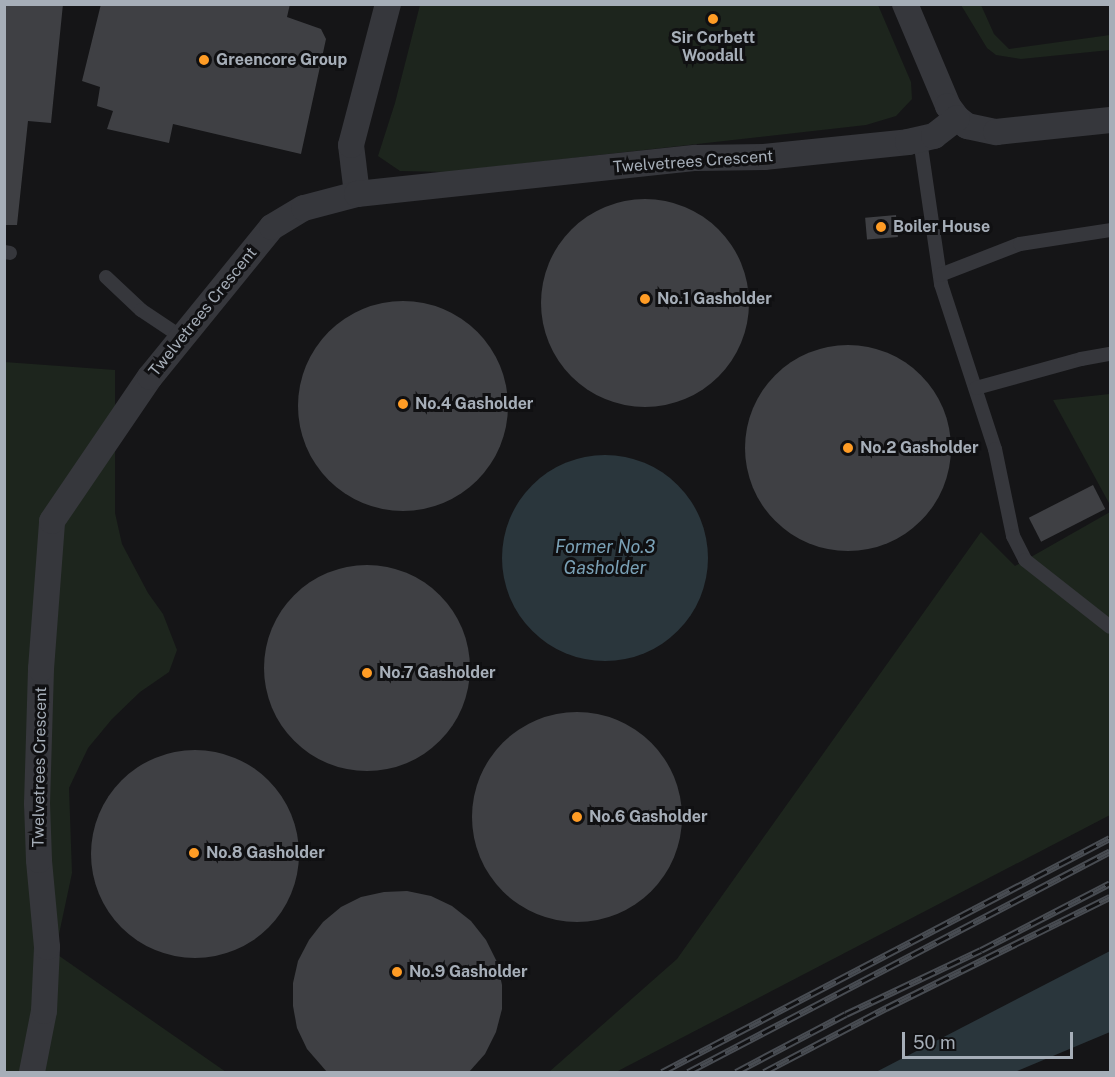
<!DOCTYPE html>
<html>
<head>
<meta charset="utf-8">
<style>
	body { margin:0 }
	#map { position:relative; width:1115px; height:1077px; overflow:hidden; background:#151517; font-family:"Public Sans",sans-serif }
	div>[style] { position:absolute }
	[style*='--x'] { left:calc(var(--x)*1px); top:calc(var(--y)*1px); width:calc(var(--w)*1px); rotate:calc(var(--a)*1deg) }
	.green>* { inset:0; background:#1d251d }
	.water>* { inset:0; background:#2a363c }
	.round { border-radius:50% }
	.building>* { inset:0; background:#3f4044; transform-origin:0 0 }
	.lane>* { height:14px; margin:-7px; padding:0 7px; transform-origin:7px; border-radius:7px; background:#36373c }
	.street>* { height:26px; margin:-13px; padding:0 13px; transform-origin:13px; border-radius:13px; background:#36373c }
	.rail>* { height:7px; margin-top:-3.5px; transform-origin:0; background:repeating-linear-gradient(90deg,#101012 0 14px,#484c52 0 28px); box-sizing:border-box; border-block:2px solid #484c52 }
	.dots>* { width:16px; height:16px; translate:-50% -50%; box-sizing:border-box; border:3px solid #101012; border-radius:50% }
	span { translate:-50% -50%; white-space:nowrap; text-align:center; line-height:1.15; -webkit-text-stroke:6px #101012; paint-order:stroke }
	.poi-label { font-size:16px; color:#a6aeb8; font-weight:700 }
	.left { translate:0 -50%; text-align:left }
	.street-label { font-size:16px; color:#a6aeb8 }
	.water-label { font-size:18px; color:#7aa1b6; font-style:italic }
	.frame { position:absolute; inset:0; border:6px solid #a6aeb8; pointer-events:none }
	.scale { position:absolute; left:902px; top:1032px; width:171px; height:27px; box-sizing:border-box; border:3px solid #a6aeb8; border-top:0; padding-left:8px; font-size:18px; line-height:21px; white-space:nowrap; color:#a6aeb8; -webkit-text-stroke:4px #101012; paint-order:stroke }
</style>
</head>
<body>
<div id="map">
	<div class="green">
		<div style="clip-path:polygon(420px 5px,878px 5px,911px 82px,912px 99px,896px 116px,866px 125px,448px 172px,400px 171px,378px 156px,395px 103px)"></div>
		<div style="clip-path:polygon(961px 5px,981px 5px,994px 34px,1009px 49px,1110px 35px,1110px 50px,1021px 59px,996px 55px,987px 48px)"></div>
		<div style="clip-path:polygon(4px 362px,115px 370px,115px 513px,122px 544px,148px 593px,163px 614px,177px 650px,169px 672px,140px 692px,112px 719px,88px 748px,69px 788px,72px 873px,55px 953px,226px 1072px,5px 1072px)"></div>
		<div style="clip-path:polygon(1110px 394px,1110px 505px,1053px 400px)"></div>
		<div style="clip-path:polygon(1110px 512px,1110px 815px,616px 1072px,549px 1072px,677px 959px,981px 532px,1015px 566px)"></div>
	</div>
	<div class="water">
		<div class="round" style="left:502px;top:455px;width:206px;height:206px"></div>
		<div style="clip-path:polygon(1110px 951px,1110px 1032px,1015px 1072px,876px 1072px)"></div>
	</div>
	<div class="building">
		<div style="clip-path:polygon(4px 4px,63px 4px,51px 123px,28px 121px,17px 225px,4px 225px)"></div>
		<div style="clip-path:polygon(101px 4px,290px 4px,287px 17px,321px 29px,326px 39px,301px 154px,173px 124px,169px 143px,107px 129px,113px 111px,97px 106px,100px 87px,82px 81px)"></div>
		<div class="round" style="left:541px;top:199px;width:208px;height:208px"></div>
		<div style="left:896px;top:215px;width:22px;height:31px;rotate:85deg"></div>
		<div class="round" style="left:298px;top:301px;width:210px;height:210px"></div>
		<div class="round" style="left:745px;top:345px;width:206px;height:206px"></div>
		<div style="left:1093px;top:485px;width:27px;height:72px;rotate:63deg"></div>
		<div class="round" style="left:264px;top:565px;width:206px;height:206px"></div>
		<div class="round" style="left:472px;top:712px;width:210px;height:210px"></div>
		<div class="round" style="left:91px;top:750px;width:208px;height:208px"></div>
		<div style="clip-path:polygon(407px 891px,431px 896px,452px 906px,471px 921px,486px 940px,497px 962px,502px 985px,502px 1009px,496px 1032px,485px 1054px,469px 1072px,327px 1072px,307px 1049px,297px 1028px,293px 1006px,293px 983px,298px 961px,309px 940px,323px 922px,341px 907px,361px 897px,384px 892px)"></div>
	</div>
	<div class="lane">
		<div style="--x:920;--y:140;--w:146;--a:81.7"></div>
		<div style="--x:941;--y:284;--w:174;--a:71.9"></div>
		<div style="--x:995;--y:449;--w:89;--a:78.3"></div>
		<div style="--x:1013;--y:536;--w:27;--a:63"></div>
		<div style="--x:1025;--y:560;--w:108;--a:38.2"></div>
		<div style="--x:4;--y:252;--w:6;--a:9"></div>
		<div style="--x:940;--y:275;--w:86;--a:-21.2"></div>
		<div style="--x:1020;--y:244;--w:91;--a:-8.8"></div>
		<div style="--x:106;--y:277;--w:48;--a:43.3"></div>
		<div style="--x:141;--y:310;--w:50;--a:33.7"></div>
		<div style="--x:976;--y:388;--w:109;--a:-15.4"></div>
		<div style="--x:1081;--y:359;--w:29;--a:-10"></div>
	</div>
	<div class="street">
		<div style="--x:905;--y:4;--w:111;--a:67.1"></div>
		<div style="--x:948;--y:106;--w:15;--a:53"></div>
		<div style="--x:957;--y:118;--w:13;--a:39"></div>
		<div style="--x:967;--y:126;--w:30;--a:12"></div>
		<div style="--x:996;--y:132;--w:115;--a:-6"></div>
		<div style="--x:357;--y:194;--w:49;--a:-97"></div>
		<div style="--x:351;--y:145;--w:146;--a:-75.3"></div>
		<div style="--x:32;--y:1072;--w:62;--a:-78.9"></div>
		<div style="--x:44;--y:1011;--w:64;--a:-87.3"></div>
		<div style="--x:47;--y:947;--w:87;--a:-95.3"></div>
		<div style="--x:39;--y:860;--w:56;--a:-92"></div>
		<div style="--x:37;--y:804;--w:135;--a:-88.3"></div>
		<div style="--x:41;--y:669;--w:148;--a:-85.7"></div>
		<div style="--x:52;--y:521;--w:174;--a:-55.8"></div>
		<div style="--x:150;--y:377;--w:193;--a:-50.9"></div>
		<div style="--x:272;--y:227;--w:37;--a:-31"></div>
		<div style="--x:304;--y:208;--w:55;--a:-14.8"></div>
		<div style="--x:357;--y:194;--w:341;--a:-6.1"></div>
		<div style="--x:696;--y:158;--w:68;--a:-0.8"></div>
		<div style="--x:764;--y:157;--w:145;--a:-5.9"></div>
		<div style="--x:908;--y:142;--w:27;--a:-13"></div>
		<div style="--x:934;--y:136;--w:29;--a:-38"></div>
	</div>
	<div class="rail">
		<div style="--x:662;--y:1072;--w:505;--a:-27.58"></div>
		<div style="--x:688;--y:1072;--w:476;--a:-27.6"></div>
		<div style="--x:736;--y:1072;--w:124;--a:-27.8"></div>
		<div style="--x:846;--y:1014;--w:149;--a:-25.4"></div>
		<div style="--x:981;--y:950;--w:145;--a:-27.4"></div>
		<div style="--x:764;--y:1072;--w:138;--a:-27.7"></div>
		<div style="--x:886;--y:1008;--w:250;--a:-26.4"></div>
	</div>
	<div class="dots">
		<div style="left:713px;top:19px;background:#ff9c25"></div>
		<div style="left:204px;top:60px;background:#ff9c25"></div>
		<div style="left:881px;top:227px;background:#ff9c25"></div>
		<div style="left:645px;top:299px;background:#ff9c25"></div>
		<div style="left:403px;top:404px;background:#ff9c25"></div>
		<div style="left:848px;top:448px;background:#ff9c25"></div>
		<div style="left:367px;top:673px;background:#ff9c25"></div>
		<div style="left:577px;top:817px;background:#ff9c25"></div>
		<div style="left:194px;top:853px;background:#ff9c25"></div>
		<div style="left:397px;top:972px;background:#ff9c25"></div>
	</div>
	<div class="poi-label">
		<span style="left:713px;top:47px">Sir Corbett<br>Woodall</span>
		<span class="left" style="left:216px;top:60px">Greencore Group</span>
		<span class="left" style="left:893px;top:227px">Boiler House</span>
		<span class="left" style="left:657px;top:299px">No.1 Gasholder</span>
		<span class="left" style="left:415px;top:404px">No.4 Gasholder</span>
		<span class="left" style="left:860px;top:448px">No.2 Gasholder</span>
		<span class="left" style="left:379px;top:673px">No.7 Gasholder</span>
		<span class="left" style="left:589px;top:817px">No.6 Gasholder</span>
		<span class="left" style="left:206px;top:853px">No.8 Gasholder</span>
		<span class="left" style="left:409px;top:972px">No.9 Gasholder</span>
	</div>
	<div class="street-label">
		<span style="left:693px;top:162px;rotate:-4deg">Twelvetrees Crescent</span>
		<span style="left:203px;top:312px;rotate:-51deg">Twelvetrees Crescent</span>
		<span style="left:40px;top:767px;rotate:-89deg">Twelvetrees Crescent</span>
	</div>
	<div class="water-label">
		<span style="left:605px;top:558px">Former No.3<br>Gasholder</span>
	</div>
	<div class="frame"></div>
	<div class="scale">50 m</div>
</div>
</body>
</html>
